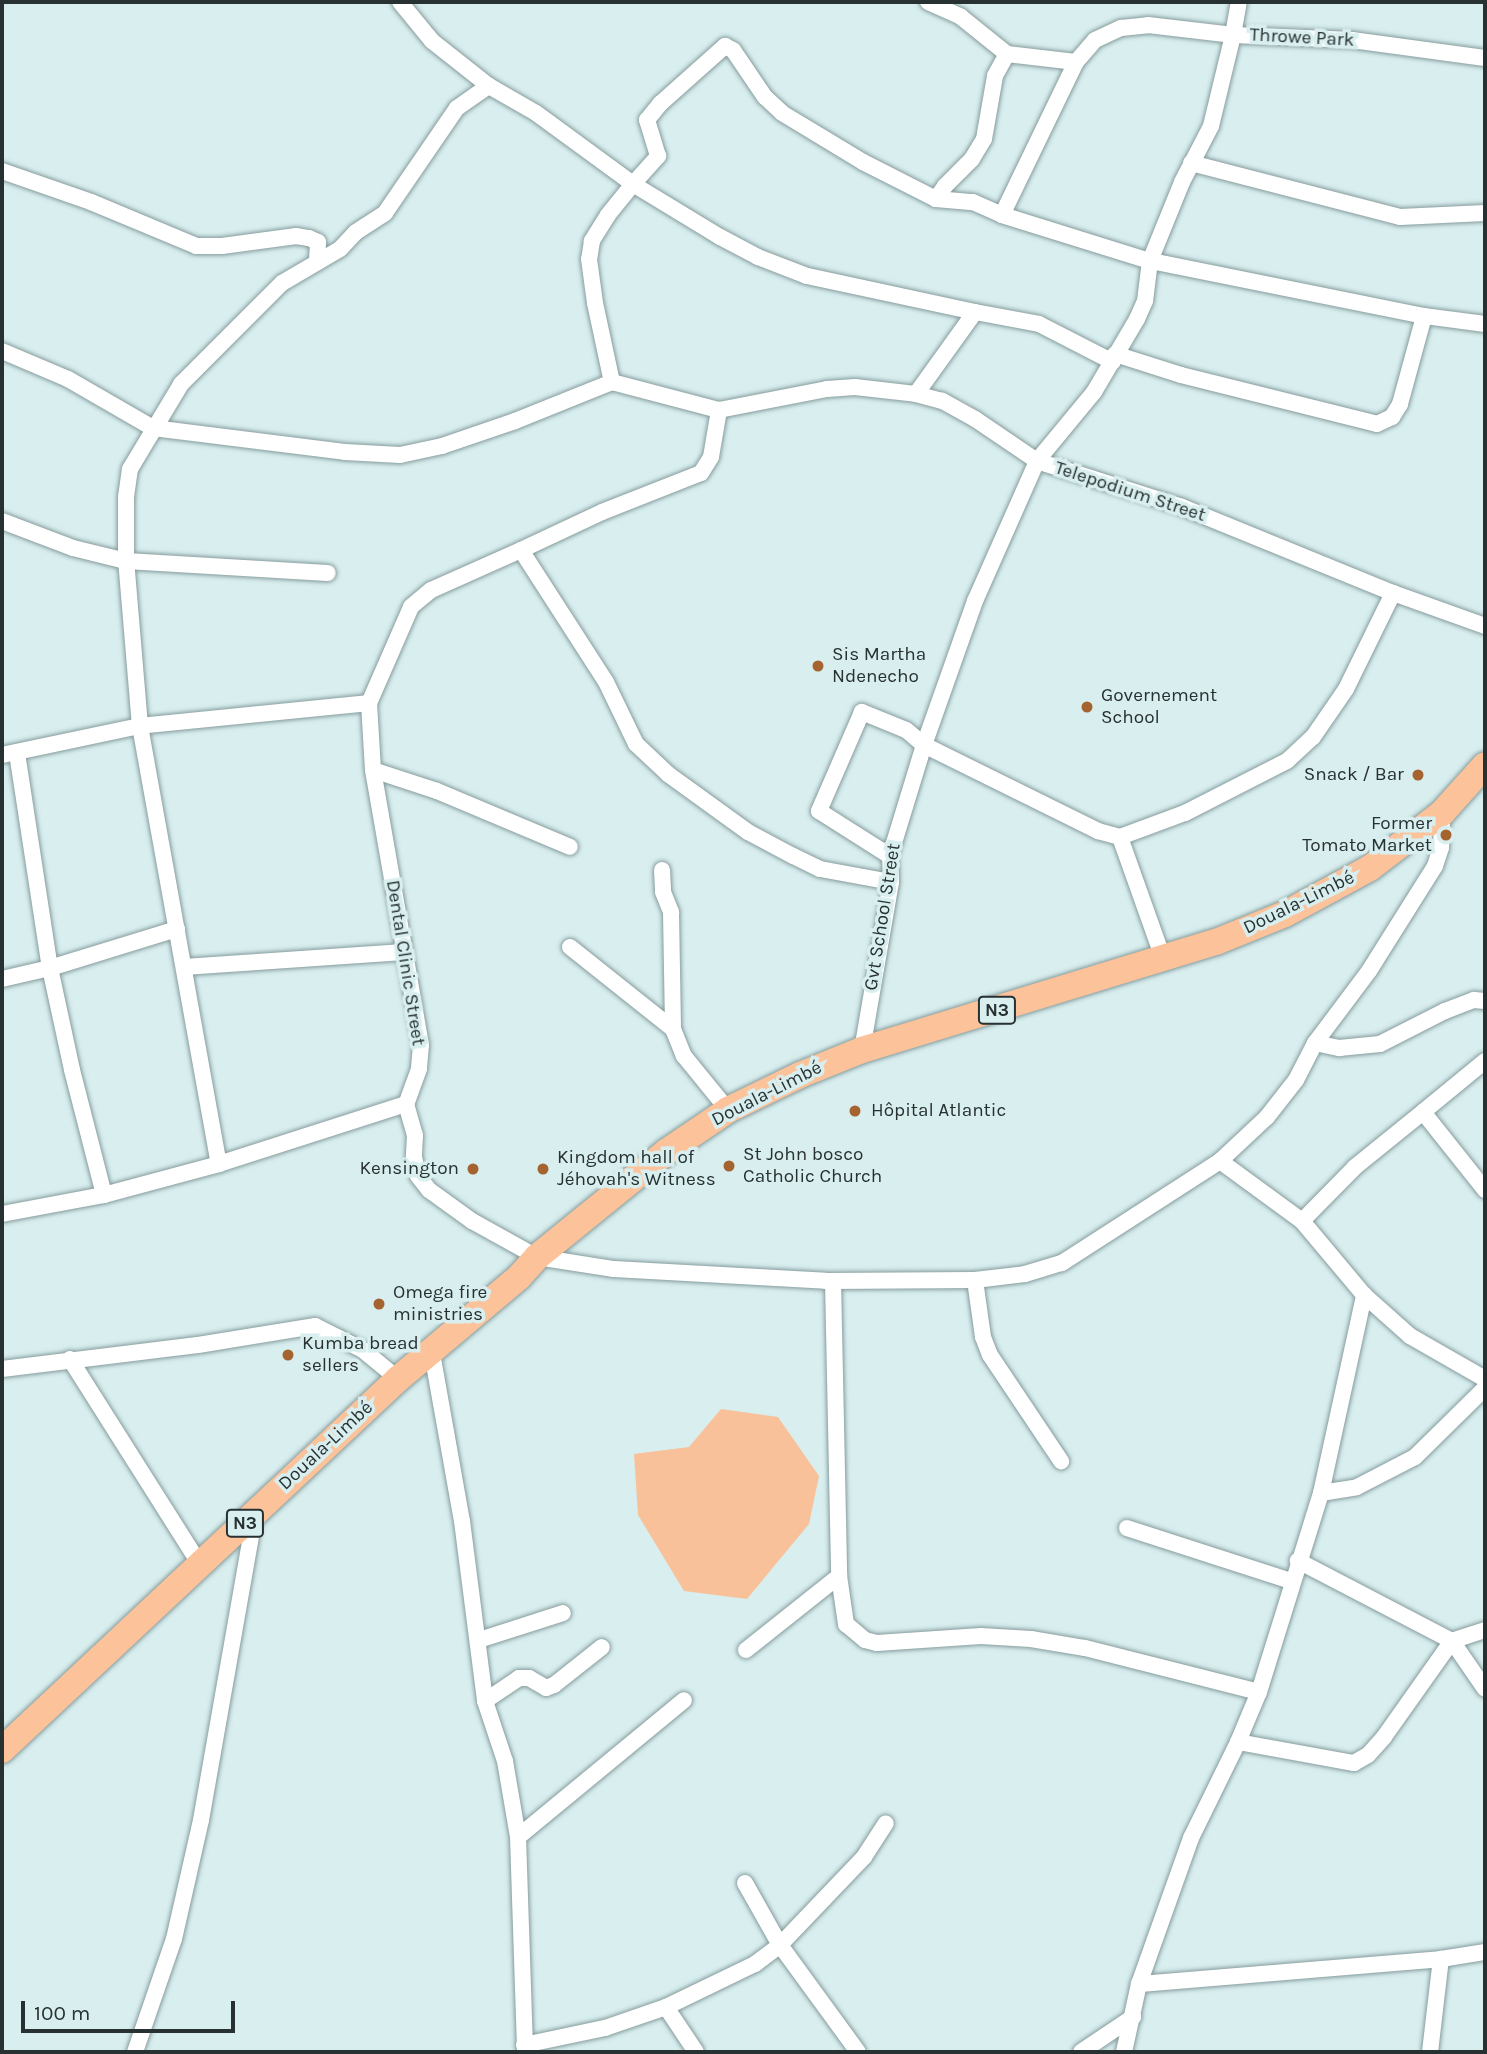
<!DOCTYPE html>
<html>
<head>
<meta charset="utf-8">
<style>
	body { margin:0 }
	#map { position:relative; width:1487px; height:2054px; overflow:hidden; background:#d8eeef; font-family:Karla,sans-serif }
	div>[style] { position:absolute }
	[style*='--x'] { left:calc(var(--x)*1px); top:calc(var(--y)*1px); width:calc(var(--w)*1px); rotate:calc(var(--a)*1deg) }
	.green>* { inset:0; background:#f9c19a }
	.roads { filter:drop-shadow(0 0 2px #879c9d) drop-shadow(0 0 2px #879c9d) }
	.minor>* { height:16px; margin:-8px; padding:0 8px; transform-origin:8px; border-radius:8px; background:#fff }
	.trunk>* { height:26px; margin:-13px; padding:0 13px; transform-origin:13px; border-radius:13px; background:#fcc29a }
	.dots>* { width:19px; height:19px; translate:-50% -50%; box-sizing:border-box; border:4px solid #d8eeef; border-radius:50% }
	span { translate:-50% -50%; white-space:nowrap; text-align:center; line-height:1.15; -webkit-text-stroke:7px #d8eeef; paint-order:stroke }
	.shield-label span { padding:2px 5px; background:#d8eeef; border:2px solid; border-radius:5px; -webkit-text-stroke-width:0 }
	.shield-label { font-size:18px; color:#283131; font-weight:700 }
	.street-label { font-size:19px; color:#283131 }
	.poi-label { font-size:19px; color:#283131 }
	.left { translate:0 -50%; text-align:left }
	.right { translate:-100% -50%; text-align:right }
	.frame { position:absolute; inset:0; border:4px solid #283131; pointer-events:none }
	.scale { position:absolute; left:21px; top:2001px; width:214px; height:32px; box-sizing:border-box; border:4px solid #283131; border-top:0; padding-left:9px; font-size:21px; line-height:24px; white-space:nowrap; color:#283131; -webkit-text-stroke:5px #d8eeef; paint-order:stroke }
</style>
</head>
<body>
<div id="map">
	<div class="green">
		<div style="clip-path:polygon(721px 1409px,778px 1417px,819px 1476px,809px 1524px,747px 1599px,684px 1591px,638px 1515px,634px 1454px,689px 1447px)"></div>
	</div>
	<div class="roads">
		<div class="minor">
			<div style="--x:400;--y:2;--w:50;--a:50.6"></div>
			<div style="--x:432;--y:41;--w:73;--a:38.3"></div>
			<div style="--x:928;--y:2;--w:36;--a:24"></div>
			<div style="--x:961;--y:17;--w:59;--a:38.8"></div>
			<div style="--x:1007;--y:54;--w:25;--a:119"></div>
			<div style="--x:995;--y:76;--w:64;--a:99.9"></div>
			<div style="--x:984;--y:139;--w:23;--a:121"></div>
			<div style="--x:972;--y:159;--w:38;--a:135"></div>
			<div style="--x:945;--y:186;--w:16;--a:125"></div>
			<div style="--x:1007;--y:54;--w:69;--a:6.6"></div>
			<div style="--x:1191;--y:163;--w:216;--a:14.5"></div>
			<div style="--x:1400;--y:217;--w:85;--a:-2.7"></div>
			<div style="--x:2;--y:171;--w:94;--a:19.2"></div>
			<div style="--x:91;--y:202;--w:114;--a:22.7"></div>
			<div style="--x:196;--y:246;--w:26;--a:0"></div>
			<div style="--x:222;--y:246;--w:75;--a:-7.7"></div>
			<div style="--x:296;--y:236;--w:13;--a:9"></div>
			<div style="--x:309;--y:238;--w:10;--a:24"></div>
			<div style="--x:318;--y:242;--w:20;--a:93"></div>
			<div style="--x:1002;--y:215;--w:170;--a:-64.2"></div>
			<div style="--x:1076;--y:62;--w:29;--a:-49"></div>
			<div style="--x:1095;--y:40;--w:29;--a:-25"></div>
			<div style="--x:1121;--y:28;--w:27;--a:-6"></div>
			<div style="--x:1148;--y:25;--w:86;--a:6.7"></div>
			<div style="--x:1233;--y:35;--w:34;--a:-80"></div>
			<div style="--x:975;--y:312;--w:65;--a:10.6"></div>
			<div style="--x:1039;--y:324;--w:83;--a:27.2"></div>
			<div style="--x:1485;--y:324;--w:62;--a:-172.5"></div>
			<div style="--x:1424;--y:316;--w:279;--a:-168.6"></div>
			<div style="--x:1150;--y:261;--w:40;--a:97.1"></div>
			<div style="--x:1145;--y:301;--w:20;--a:114"></div>
			<div style="--x:1137;--y:319;--w:85;--a:120.5"></div>
			<div style="--x:1094;--y:392;--w:89;--a:129.6"></div>
			<div style="--x:1037;--y:461;--w:152;--a:17.6"></div>
			<div style="--x:1182;--y:507;--w:228;--a:22.2"></div>
			<div style="--x:1393;--y:593;--w:98;--a:19.7"></div>
			<div style="--x:2;--y:351;--w:72;--a:23"></div>
			<div style="--x:68;--y:379;--w:98;--a:30"></div>
			<div style="--x:153;--y:428;--w:193;--a:7.1"></div>
			<div style="--x:345;--y:452;--w:55;--a:3.1"></div>
			<div style="--x:400;--y:455;--w:43;--a:-12.1"></div>
			<div style="--x:442;--y:446;--w:77;--a:-18.9"></div>
			<div style="--x:515;--y:421;--w:105;--a:-21.9"></div>
			<div style="--x:1115;--y:354;--w:69;--a:17.7"></div>
			<div style="--x:1181;--y:375;--w:202;--a:14"></div>
			<div style="--x:1377;--y:424;--w:17;--a:-25"></div>
			<div style="--x:1392;--y:417;--w:15;--a:-58"></div>
			<div style="--x:1400;--y:404;--w:91;--a:-74.7"></div>
			<div style="--x:2;--y:521;--w:76;--a:20.8"></div>
			<div style="--x:73;--y:548;--w:55;--a:13.8"></div>
			<div style="--x:126;--y:561;--w:64;--a:-90"></div>
			<div style="--x:126;--y:497;--w:28;--a:-82"></div>
			<div style="--x:130;--y:469;--w:99;--a:-59"></div>
			<div style="--x:181;--y:384;--w:143;--a:-45"></div>
			<div style="--x:282;--y:283;--w:67;--a:-30.4"></div>
			<div style="--x:340;--y:249;--w:23;--a:-47"></div>
			<div style="--x:356;--y:232;--w:35;--a:-33"></div>
			<div style="--x:385;--y:213;--w:127;--a:-55.6"></div>
			<div style="--x:457;--y:108;--w:39;--a:-35"></div>
			<div style="--x:489;--y:86;--w:54;--a:29.9"></div>
			<div style="--x:536;--y:113;--w:120;--a:36.2"></div>
			<div style="--x:633;--y:184;--w:40;--a:129"></div>
			<div style="--x:608;--y:215;--w:31;--a:122"></div>
			<div style="--x:592;--y:241;--w:18;--a:99"></div>
			<div style="--x:589;--y:259;--w:44;--a:82.2"></div>
			<div style="--x:595;--y:303;--w:81;--a:77.9"></div>
			<div style="--x:612;--y:382;--w:111;--a:14.7"></div>
			<div style="--x:521;--y:550;--w:98;--a:156"></div>
			<div style="--x:431;--y:590;--w:26;--a:140"></div>
			<div style="--x:411;--y:607;--w:105;--a:113.6"></div>
			<div style="--x:369;--y:703;--w:67;--a:86.6"></div>
			<div style="--x:373;--y:770;--w:67;--a:18.2"></div>
			<div style="--x:437;--y:791;--w:144;--a:22.8"></div>
			<div style="--x:369;--y:703;--w:230;--a:174.3"></div>
			<div style="--x:140;--y:726;--w:445;--a:79.8"></div>
			<div style="--x:219;--y:1164;--w:196;--a:-17.8"></div>
			<div style="--x:17;--y:753;--w:218;--a:81.3"></div>
			<div style="--x:50;--y:968;--w:104;--a:77.8"></div>
			<div style="--x:72;--y:1070;--w:129;--a:75.6"></div>
			<div style="--x:2;--y:755;--w:141;--a:-11.9"></div>
			<div style="--x:140;--y:726;--w:166;--a:-94.8"></div>
			<div style="--x:126;--y:561;--w:202;--a:3.4"></div>
			<div style="--x:373;--y:770;--w:279;--a:80.1"></div>
			<div style="--x:421;--y:1045;--w:24;--a:95"></div>
			<div style="--x:419;--y:1069;--w:37;--a:110"></div>
			<div style="--x:406;--y:1104;--w:32;--a:74"></div>
			<div style="--x:415;--y:1135;--w:22;--a:93"></div>
			<div style="--x:414;--y:1157;--w:19;--a:78"></div>
			<div style="--x:418;--y:1176;--w:18;--a:52"></div>
			<div style="--x:429;--y:1190;--w:53;--a:35.8"></div>
			<div style="--x:472;--y:1221;--w:74;--a:29"></div>
			<div style="--x:537;--y:1257;--w:78;--a:8.9"></div>
			<div style="--x:614;--y:1269;--w:212;--a:3.2"></div>
			<div style="--x:826;--y:1281;--w:149;--a:-0.4"></div>
			<div style="--x:975;--y:1280;--w:50;--a:-6.8"></div>
			<div style="--x:1025;--y:1274;--w:39;--a:-17"></div>
			<div style="--x:1062;--y:1263;--w:188;--a:-32.8"></div>
			<div style="--x:1220;--y:1161;--w:64;--a:-43.1"></div>
			<div style="--x:1267;--y:1117;--w:47;--a:-51.9"></div>
			<div style="--x:1296;--y:1080;--w:42;--a:-62.8"></div>
			<div style="--x:1315;--y:1043;--w:90;--a:-53.1"></div>
			<div style="--x:1369;--y:971;--w:124;--a:-57.8"></div>
			<div style="--x:1435;--y:866;--w:19;--a:-72"></div>
			<div style="--x:1441;--y:848;--w:35;--a:-88"></div>
			<div style="--x:1120;--y:837;--w:69;--a:-20.3"></div>
			<div style="--x:1185;--y:813;--w:114;--a:-27"></div>
			<div style="--x:1287;--y:761;--w:35;--a:-43"></div>
			<div style="--x:1313;--y:737;--w:58;--a:-55.5"></div>
			<div style="--x:1346;--y:689;--w:107;--a:-63.9"></div>
			<div style="--x:662;--y:870;--w:22;--a:87"></div>
			<div style="--x:663;--y:892;--w:22;--a:68"></div>
			<div style="--x:671;--y:912;--w:117;--a:89"></div>
			<div style="--x:891;--y:882;--w:72;--a:-169.6"></div>
			<div style="--x:820;--y:869;--w:30;--a:-154"></div>
			<div style="--x:793;--y:856;--w:51;--a:-151.9"></div>
			<div style="--x:748;--y:832;--w:99;--a:-144.1"></div>
			<div style="--x:668;--y:774;--w:44;--a:-136.8"></div>
			<div style="--x:636;--y:744;--w:69;--a:-115.8"></div>
			<div style="--x:606;--y:682;--w:157;--a:-122.8"></div>
			<div style="--x:521;--y:550;--w:89;--a:-25.1"></div>
			<div style="--x:602;--y:512;--w:106;--a:-21.5"></div>
			<div style="--x:701;--y:473;--w:19;--a:-58"></div>
			<div style="--x:711;--y:457;--w:48;--a:-80.3"></div>
			<div style="--x:719;--y:410;--w:110;--a:-11"></div>
			<div style="--x:827;--y:389;--w:28;--a:-4"></div>
			<div style="--x:855;--y:387;--w:61;--a:6.5"></div>
			<div style="--x:570;--y:947;--w:132;--a:38.5"></div>
			<div style="--x:673;--y:1029;--w:29;--a:68"></div>
			<div style="--x:684;--y:1056;--w:70;--a:50.8"></div>
			<div style="--x:1163;--y:958;--w:128;--a:-109.6"></div>
			<div style="--x:1120;--y:837;--w:23;--a:-165"></div>
			<div style="--x:1098;--y:831;--w:194;--a:-153.7"></div>
			<div style="--x:924;--y:745;--w:153;--a:-70.5"></div>
			<div style="--x:975;--y:601;--w:153;--a:-66.1"></div>
			<div style="--x:1037;--y:461;--w:75;--a:-145.9"></div>
			<div style="--x:975;--y:419;--w:38;--a:-151"></div>
			<div style="--x:942;--y:401;--w:27;--a:-165"></div>
			<div style="--x:916;--y:394;--w:101;--a:-54.3"></div>
			<div style="--x:975;--y:312;--w:172;--a:-167.9"></div>
			<div style="--x:807;--y:276;--w:53;--a:-158.8"></div>
			<div style="--x:758;--y:257;--w:43;--a:-152.2"></div>
			<div style="--x:720;--y:237;--w:102;--a:-148.7"></div>
			<div style="--x:633;--y:184;--w:38;--a:-48"></div>
			<div style="--x:658;--y:156;--w:38;--a:-107"></div>
			<div style="--x:647;--y:120;--w:22;--a:-51"></div>
			<div style="--x:661;--y:103;--w:86;--a:-41.7"></div>
			<div style="--x:725;--y:46;--w:9;--a:27"></div>
			<div style="--x:733;--y:50;--w:57;--a:55.8"></div>
			<div style="--x:765;--y:97;--w:23;--a:43"></div>
			<div style="--x:782;--y:113;--w:95;--a:31.2"></div>
			<div style="--x:863;--y:162;--w:82;--a:26.9"></div>
			<div style="--x:936;--y:199;--w:37;--a:5"></div>
			<div style="--x:973;--y:202;--w:32;--a:24"></div>
			<div style="--x:1002;--y:215;--w:155;--a:17.3"></div>
			<div style="--x:1150;--y:261;--w:85;--a:-67.9"></div>
			<div style="--x:1182;--y:182;--w:63;--a:-62.6"></div>
			<div style="--x:1211;--y:126;--w:94;--a:-76.4"></div>
			<div style="--x:1233;--y:35;--w:119;--a:2.4"></div>
			<div style="--x:1352;--y:40;--w:134;--a:7.7"></div>
			<div style="--x:184;--y:967;--w:220;--a:-3.9"></div>
			<div style="--x:2;--y:979;--w:49;--a:-12.9"></div>
			<div style="--x:50;--y:968;--w:133;--a:-17.1"></div>
			<div style="--x:1315;--y:1043;--w:25;--a:12"></div>
			<div style="--x:1339;--y:1048;--w:41;--a:-5.6"></div>
			<div style="--x:1380;--y:1044;--w:73;--a:-26.9"></div>
			<div style="--x:1445;--y:1011;--w:31;--a:-21"></div>
			<div style="--x:1474;--y:1000;--w:11;--a:5"></div>
			<div style="--x:862;--y:1050;--w:170;--a:-80.2"></div>
			<div style="--x:891;--y:882;--w:26;--a:-92"></div>
			<div style="--x:890;--y:856;--w:116;--a:-73"></div>
			<div style="--x:924;--y:745;--w:23;--a:-140"></div>
			<div style="--x:906;--y:730;--w:48;--a:-157.8"></div>
			<div style="--x:862;--y:712;--w:108;--a:113.5"></div>
			<div style="--x:819;--y:811;--w:84;--a:32.4"></div>
			<div style="--x:1485;--y:1061;--w:80;--a:140.6"></div>
			<div style="--x:1423;--y:1112;--w:100;--a:51.5"></div>
			<div style="--x:1220;--y:1161;--w:102;--a:36.2"></div>
			<div style="--x:1302;--y:1221;--w:97;--a:50"></div>
			<div style="--x:1364;--y:1295;--w:62;--a:41.7"></div>
			<div style="--x:1410;--y:1336;--w:86;--a:29.8"></div>
			<div style="--x:2;--y:1214;--w:104;--a:-10.6"></div>
			<div style="--x:104;--y:1195;--w:119;--a:-15.1"></div>
			<div style="--x:1302;--y:1221;--w:76;--a:-45.5"></div>
			<div style="--x:1355;--y:1167;--w:87;--a:-39"></div>
			<div style="--x:975;--y:1280;--w:58;--a:82"></div>
			<div style="--x:983;--y:1337;--w:19;--a:69"></div>
			<div style="--x:990;--y:1355;--w:128;--a:56.2"></div>
			<div style="--x:833;--y:1281;--w:295;--a:88.8"></div>
			<div style="--x:839;--y:1576;--w:49;--a:81.7"></div>
			<div style="--x:846;--y:1624;--w:25;--a:40"></div>
			<div style="--x:865;--y:1640;--w:12;--a:14"></div>
			<div style="--x:877;--y:1643;--w:104;--a:-3.9"></div>
			<div style="--x:981;--y:1636;--w:50;--a:3.4"></div>
			<div style="--x:1031;--y:1639;--w:55;--a:9.5"></div>
			<div style="--x:1085;--y:1648;--w:179;--a:14.2"></div>
			<div style="--x:1259;--y:1692;--w:208;--a:-72.7"></div>
			<div style="--x:1321;--y:1493;--w:203;--a:-77.7"></div>
			<div style="--x:432;--y:1353;--w:171;--a:79.9"></div>
			<div style="--x:462;--y:1521;--w:181;--a:82.7"></div>
			<div style="--x:485;--y:1701;--w:63;--a:71.6"></div>
			<div style="--x:505;--y:1761;--w:77;--a:80.3"></div>
			<div style="--x:518;--y:1837;--w:215;--a:88.1"></div>
			<div style="--x:70;--y:1359;--w:245;--a:57.7"></div>
			<div style="--x:2;--y:1369;--w:197;--a:-7"></div>
			<div style="--x:198;--y:1345;--w:119;--a:-9.2"></div>
			<div style="--x:315;--y:1326;--w:54;--a:26.6"></div>
			<div style="--x:363;--y:1350;--w:45;--a:39.6"></div>
			<div style="--x:1321;--y:1493;--w:36;--a:-9"></div>
			<div style="--x:1357;--y:1487;--w:65;--a:-27.3"></div>
			<div style="--x:1415;--y:1457;--w:98;--a:-44.6"></div>
			<div style="--x:1127;--y:1528;--w:172;--a:17.9"></div>
			<div style="--x:1485;--y:1630;--w:35;--a:162"></div>
			<div style="--x:1452;--y:1641;--w:58;--a:55.5"></div>
			<div style="--x:479;--y:1640;--w:88;--a:-17.8"></div>
			<div style="--x:746;--y:1650;--w:119;--a:-38.5"></div>
			<div style="--x:485;--y:1701;--w:41;--a:-34.1"></div>
			<div style="--x:519;--y:1678;--w:10;--a:0"></div>
			<div style="--x:529;--y:1678;--w:20;--a:30"></div>
			<div style="--x:546;--y:1688;--w:9;--a:-21"></div>
			<div style="--x:554;--y:1685;--w:61;--a:-38.4"></div>
			<div style="--x:1238;--y:1742;--w:118;--a:10.3"></div>
			<div style="--x:1354;--y:1763;--w:16;--a:-30"></div>
			<div style="--x:1368;--y:1755;--w:24;--a:-48"></div>
			<div style="--x:1384;--y:1737;--w:118;--a:-54.7"></div>
			<div style="--x:1452;--y:1641;--w:174;--a:-152.5"></div>
			<div style="--x:518;--y:1837;--w:215;--a:-39.5"></div>
			<div style="--x:745;--y:1883;--w:71;--a:60.6"></div>
			<div style="--x:780;--y:1945;--w:122;--a:-46.3"></div>
			<div style="--x:864;--y:1857;--w:40;--a:-57.1"></div>
			<div style="--x:1139;--y:1984;--w:303;--a:-4.7"></div>
			<div style="--x:524;--y:2045;--w:83;--a:-11.9"></div>
			<div style="--x:605;--y:2028;--w:65;--a:-19"></div>
			<div style="--x:135;--y:2052;--w:120;--a:-71"></div>
			<div style="--x:174;--y:1939;--w:122;--a:-77.2"></div>
			<div style="--x:201;--y:1820;--w:310;--a:-80"></div>
			<div style="--x:696;--y:2052;--w:54;--a:-123.7"></div>
			<div style="--x:666;--y:2007;--w:99;--a:-25.8"></div>
			<div style="--x:755;--y:1964;--w:31;--a:-37"></div>
			<div style="--x:780;--y:1945;--w:132;--a:53.9"></div>
			<div style="--x:1081;--y:2052;--w:63;--a:-33.9"></div>
			<div style="--x:1124;--y:2052;--w:70;--a:-77.6"></div>
			<div style="--x:1139;--y:1984;--w:155;--a:-70.4"></div>
			<div style="--x:1191;--y:1838;--w:107;--a:-63.9"></div>
			<div style="--x:1238;--y:1742;--w:54;--a:-67.2"></div>
			<div style="--x:1430;--y:2052;--w:94;--a:-83.3"></div>
			<div style="--x:1441;--y:1959;--w:45;--a:-9"></div>
		</div>
		<div class="trunk">
			<div style="--x:2;--y:1750;--w:543;--a:-43.13"></div>
			<div style="--x:398;--y:1379;--w:158;--a:-40.1"></div>
			<div style="--x:519;--y:1277;--w:27;--a:-48"></div>
			<div style="--x:537;--y:1257;--w:166;--a:-39.1"></div>
			<div style="--x:666;--y:1152;--w:75;--a:-34.1"></div>
			<div style="--x:728;--y:1110;--w:80;--a:-25.9"></div>
			<div style="--x:800;--y:1075;--w:67;--a:-22"></div>
			<div style="--x:862;--y:1050;--w:370;--a:-17"></div>
			<div style="--x:1216;--y:942;--w:74;--a:-22.1"></div>
			<div style="--x:1285;--y:914;--w:97;--a:-28.4"></div>
			<div style="--x:1370;--y:868;--w:91;--a:-37.4"></div>
			<div style="--x:1442;--y:813;--w:64;--a:-48.1"></div>
		</div>
	</div>
	<div class="dots">
		<div style="left:818px;top:666px;background:#a5632f"></div>
		<div style="left:1087px;top:707px;background:#a5632f"></div>
		<div style="left:1418px;top:775px;background:#a5632f"></div>
		<div style="left:1446px;top:835px;background:#a5632f"></div>
		<div style="left:855px;top:1111px;background:#a5632f"></div>
		<div style="left:729px;top:1166px;background:#a5632f"></div>
		<div style="left:473px;top:1169px;background:#a5632f"></div>
		<div style="left:543px;top:1169px;background:#a5632f"></div>
		<div style="left:379px;top:1304px;background:#a5632f"></div>
		<div style="left:288px;top:1355px;background:#a5632f"></div>
	</div>
	<div class="shield-label">
		<span style="left:997px;top:1010px">N3</span>
		<span style="left:245px;top:1523px">N3</span>
	</div>
	<div class="street-label">
		<span style="left:1302px;top:38px;rotate:3deg">Throwe Park</span>
		<span style="left:1130px;top:492px;rotate:18deg">Telepodium Street</span>
		<span style="left:1299px;top:903px;rotate:-26deg">Douala-Limbé</span>
		<span style="left:883px;top:917px;rotate:-81deg">Gvt School Street</span>
		<span style="left:405px;top:963px;rotate:81deg">Dental Clinic Street</span>
		<span style="left:767px;top:1094px;rotate:-27deg">Douala-Limbé</span>
		<span style="left:326px;top:1446px;rotate:-43deg">Douala-Limbé</span>
	</div>
	<div class="poi-label">
		<span class="left" style="left:832px;top:666px">Sis Martha<br>Ndenecho</span>
		<span class="left" style="left:1101px;top:707px">Governement<br>School</span>
		<span class="right" style="left:1404px;top:775px">Snack / Bar</span>
		<span class="right" style="left:1432px;top:835px">Former<br>Tomato Market</span>
		<span class="left" style="left:871px;top:1111px">Hôpital Atlantic</span>
		<span class="left" style="left:743px;top:1166px">St John bosco<br>Catholic Church</span>
		<span class="left" style="left:557px;top:1169px">Kingdom hall of<br>Jéhovah's Witness</span>
		<span class="right" style="left:459px;top:1169px">Kensington</span>
		<span class="left" style="left:393px;top:1304px">Omega fire<br>ministries</span>
		<span class="left" style="left:302px;top:1355px">Kumba bread<br>sellers</span>
	</div>
	<div class="frame"></div>
	<div class="scale">100 m</div>
</div>
</body>
</html>
